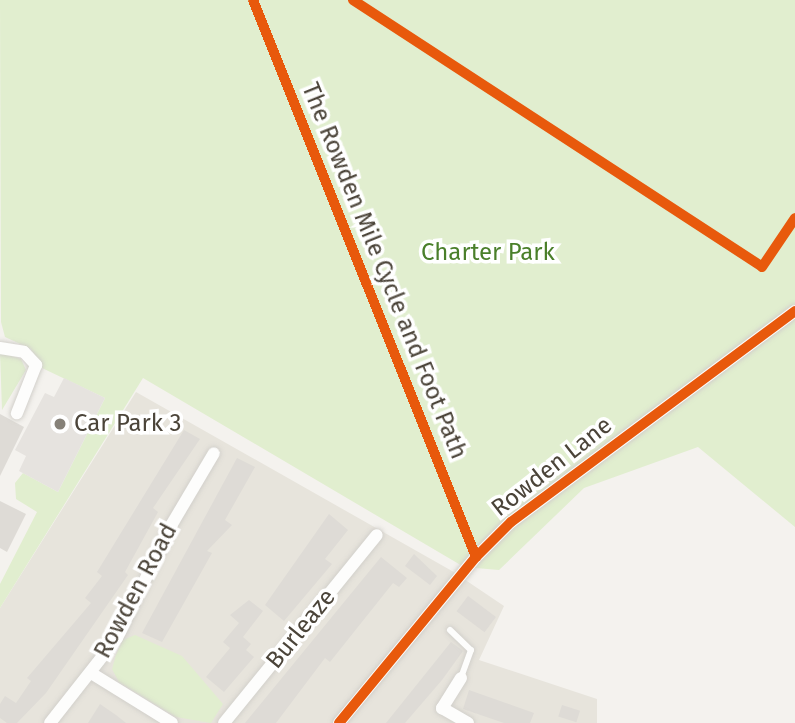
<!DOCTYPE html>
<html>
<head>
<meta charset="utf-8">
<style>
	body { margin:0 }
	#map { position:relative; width:795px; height:723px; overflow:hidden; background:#f4f2ee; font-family:"Fira Sans",sans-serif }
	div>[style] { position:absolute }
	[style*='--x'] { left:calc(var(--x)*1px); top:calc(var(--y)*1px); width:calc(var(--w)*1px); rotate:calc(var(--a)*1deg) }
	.residential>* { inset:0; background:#e7e4dc }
	.green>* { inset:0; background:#e1eecf }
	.parking>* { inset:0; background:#e6e3df }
	.building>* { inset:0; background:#dedbd6; transform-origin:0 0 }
	.roads { filter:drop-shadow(0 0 2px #d2d0cb) drop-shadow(0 0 2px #d2d0cb) }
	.lane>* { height:6px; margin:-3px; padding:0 3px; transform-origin:3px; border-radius:3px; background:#fdfdfc }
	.street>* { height:12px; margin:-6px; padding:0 6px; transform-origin:6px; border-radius:6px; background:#fdfdfc }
	.cycleway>* { height:10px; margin:-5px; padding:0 5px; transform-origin:5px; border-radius:5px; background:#e8590c }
	.dots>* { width:19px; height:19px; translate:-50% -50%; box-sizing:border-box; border:4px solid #fff; border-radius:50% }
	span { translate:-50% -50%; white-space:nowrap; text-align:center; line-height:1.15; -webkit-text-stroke:7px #fff; paint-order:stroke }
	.park-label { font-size:24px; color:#4a7f2a }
	.street-label { font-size:24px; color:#4b4439 }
	.poi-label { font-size:24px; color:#4b4439 }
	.left { translate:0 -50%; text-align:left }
</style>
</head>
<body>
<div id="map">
	<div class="residential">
		<div style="clip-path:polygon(136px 392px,452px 571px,504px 606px,479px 660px,597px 699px,597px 723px,0 723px,0 608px)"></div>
	</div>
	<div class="green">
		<div style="clip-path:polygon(0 0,795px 0,795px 527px,698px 447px,584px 488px,499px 570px,464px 567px,143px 378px,0 608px,0 584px,37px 512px,16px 499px,15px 483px,23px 473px,58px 492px,105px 398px,42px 368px,31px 349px,5px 337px,1px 322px)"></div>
		<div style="clip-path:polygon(0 352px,21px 359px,26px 370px,2px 410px)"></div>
		<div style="clip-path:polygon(135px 635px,182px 656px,223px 704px,211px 723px,176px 717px,119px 682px,112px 669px,116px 655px,123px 640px)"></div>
	</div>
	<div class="parking">
		<div style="clip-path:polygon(64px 378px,105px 398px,58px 492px,19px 471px,26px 456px,15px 450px,45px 393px,54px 397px)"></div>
	</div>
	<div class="building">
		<div style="clip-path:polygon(0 414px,24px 427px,0 476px)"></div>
		<div style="clip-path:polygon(184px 430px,200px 439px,153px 508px,158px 512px,125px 572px,128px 575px,46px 693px,17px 723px,7px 723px,0 718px,0 704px,5px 696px,16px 703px,31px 681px,27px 678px,91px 603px,85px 598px,102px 576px,97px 572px)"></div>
		<div style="clip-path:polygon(237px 458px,255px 467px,225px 520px,232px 525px,207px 551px,212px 553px,162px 642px,142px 633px)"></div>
		<div style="clip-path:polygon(0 501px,26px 514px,7px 552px,0 548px)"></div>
		<div style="clip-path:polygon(329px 514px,348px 530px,325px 559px,332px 564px,284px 621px,265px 605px)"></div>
		<div style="clip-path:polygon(414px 554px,437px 576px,430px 585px,405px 566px)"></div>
		<div style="clip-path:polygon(381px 557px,407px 578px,399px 587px,393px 583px,330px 662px,325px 658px,276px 723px,245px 723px)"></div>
		<div style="left:468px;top:596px;width:35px;height:19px;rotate:37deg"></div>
		<div style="clip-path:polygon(249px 600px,263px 611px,243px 637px,251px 644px,246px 650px,254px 657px,224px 692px,206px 677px,230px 648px,223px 642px,239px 623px,230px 615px)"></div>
		<div style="clip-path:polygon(451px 642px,463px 651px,442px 680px,405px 723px,386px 723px)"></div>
		<div style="clip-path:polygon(469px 690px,534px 713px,530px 723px,504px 723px,463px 709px)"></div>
		<div style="clip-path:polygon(100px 704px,116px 715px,126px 723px,88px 723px)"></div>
		<div style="left:562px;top:705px;width:19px;height:12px;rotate:18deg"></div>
	</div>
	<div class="roads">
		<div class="lane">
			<div style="--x:450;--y:630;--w:29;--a:44"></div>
			<div style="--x:471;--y:650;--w:30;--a:110"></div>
		</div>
		<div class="street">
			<div style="--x:0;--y:348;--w:24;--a:9"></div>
			<div style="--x:24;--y:352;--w:18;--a:47"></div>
			<div style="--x:36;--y:365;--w:52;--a:111.6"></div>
			<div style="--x:91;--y:673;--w:95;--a:31.7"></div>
			<div style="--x:461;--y:678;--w:36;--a:122"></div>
			<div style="--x:442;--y:708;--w:30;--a:30"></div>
			<div style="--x:50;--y:723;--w:108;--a:-51.8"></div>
			<div style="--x:117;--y:638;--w:127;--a:-64.2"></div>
			<div style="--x:172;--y:524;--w:82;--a:-59.4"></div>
			<div style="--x:224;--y:723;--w:242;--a:-50.9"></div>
			<div style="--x:339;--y:723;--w:215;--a:-50.5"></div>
			<div style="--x:476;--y:557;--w:49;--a:-45"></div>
			<div style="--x:511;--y:522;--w:354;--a:-36.6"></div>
		</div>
	</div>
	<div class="cycleway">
		<div style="--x:253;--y:0;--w:600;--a:68.18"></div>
		<div style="--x:353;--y:0;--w:488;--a:33.1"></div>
		<div style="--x:762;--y:267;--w:59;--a:-56"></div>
		<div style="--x:339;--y:723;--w:215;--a:-50.5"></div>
		<div style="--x:476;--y:557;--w:49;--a:-45"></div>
		<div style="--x:511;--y:522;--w:354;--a:-36.6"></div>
	</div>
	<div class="dots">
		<div style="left:60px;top:424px;background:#868178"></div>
	</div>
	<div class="park-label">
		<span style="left:488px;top:253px">Charter Park</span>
	</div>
	<div class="street-label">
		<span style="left:384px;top:271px;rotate:68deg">The Rowden Mile Cycle and Foot Path</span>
		<span style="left:552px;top:467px;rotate:-38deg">Rowden Lane</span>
		<span style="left:136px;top:591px;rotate:-62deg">Rowden Road</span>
		<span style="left:301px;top:629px;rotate:-51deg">Burleaze</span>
	</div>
	<div class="poi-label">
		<span class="left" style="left:74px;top:424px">Car Park 3</span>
	</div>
</div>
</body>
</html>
